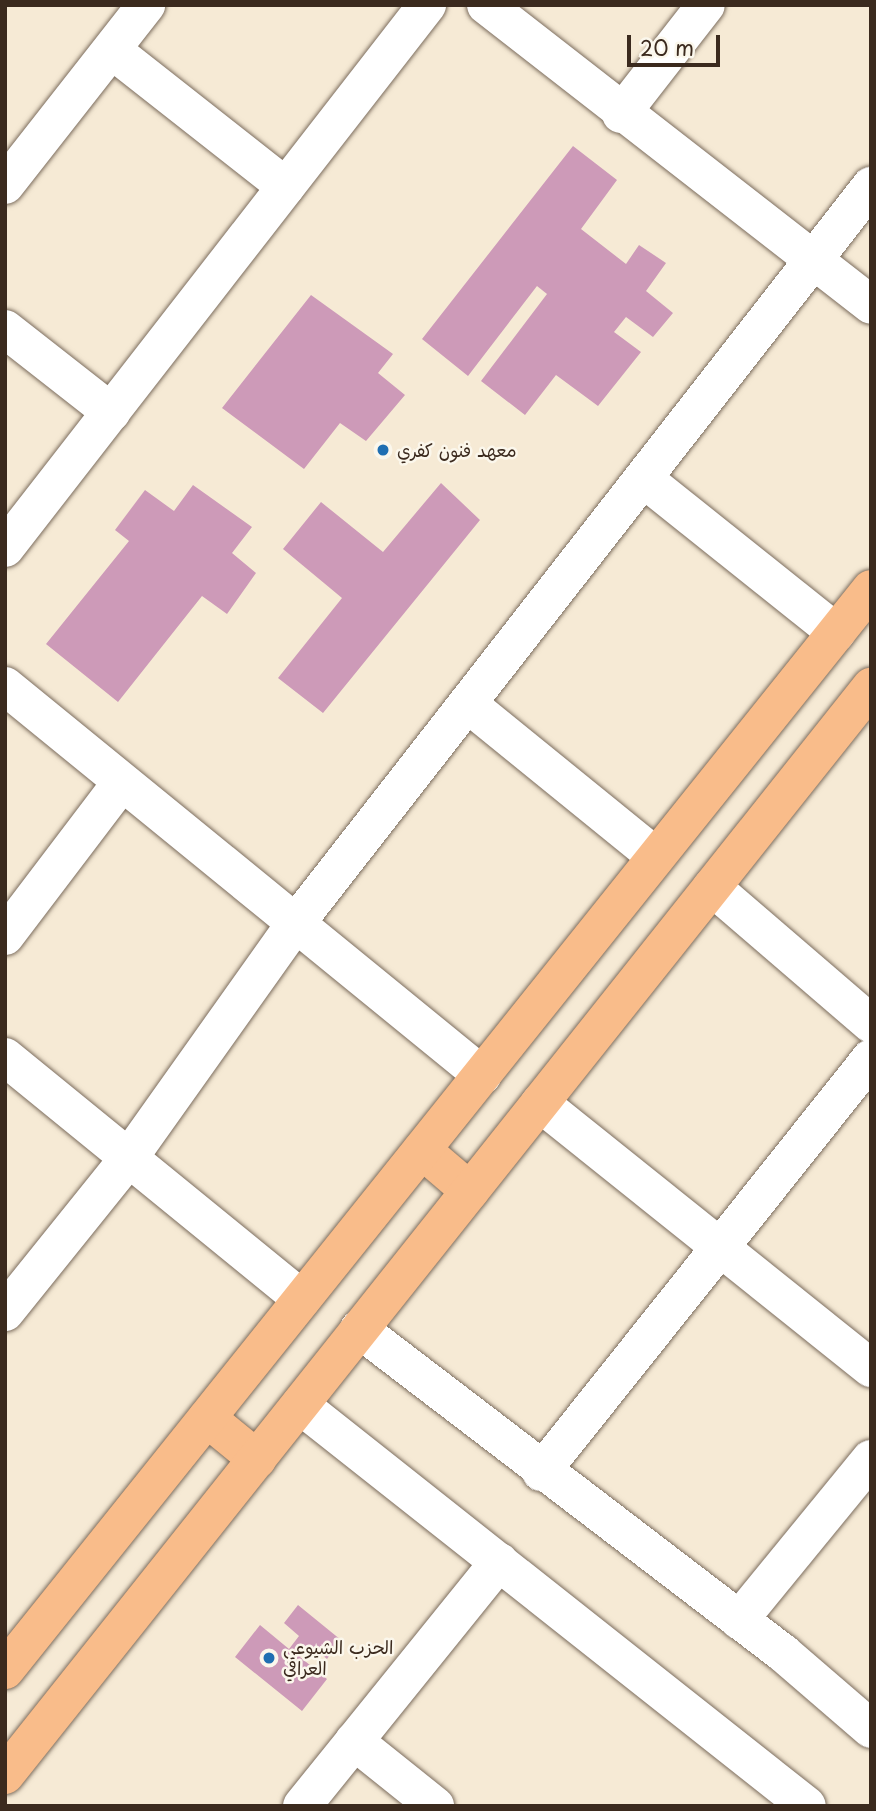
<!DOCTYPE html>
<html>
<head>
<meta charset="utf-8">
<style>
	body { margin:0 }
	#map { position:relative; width:876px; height:1811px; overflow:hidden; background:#f6ead5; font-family:"Playpen Sans","Playpen Sans Arabic",sans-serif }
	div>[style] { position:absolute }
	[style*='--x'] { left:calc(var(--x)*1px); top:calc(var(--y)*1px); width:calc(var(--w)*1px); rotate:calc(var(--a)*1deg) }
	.building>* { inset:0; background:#cd9ab8 }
	.roads { filter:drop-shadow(0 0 2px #7c6d5e) drop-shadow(0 0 2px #7c6d5e) }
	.minor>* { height:38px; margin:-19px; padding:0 19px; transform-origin:19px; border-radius:19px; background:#fff }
	.major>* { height:38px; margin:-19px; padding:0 19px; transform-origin:19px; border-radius:19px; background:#f9bc8a }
	.dots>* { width:19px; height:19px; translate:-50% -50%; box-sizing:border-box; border:4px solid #fbf7ec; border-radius:50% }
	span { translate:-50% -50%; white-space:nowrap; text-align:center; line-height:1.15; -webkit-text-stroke:5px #fbf7ec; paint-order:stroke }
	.poi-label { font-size:18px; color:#3b2a1e }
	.left { translate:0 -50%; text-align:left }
	.frame { position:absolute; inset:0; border:7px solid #3b2a1e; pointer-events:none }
	.scale { position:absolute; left:627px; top:35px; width:93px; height:32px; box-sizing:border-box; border:4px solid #3b2a1e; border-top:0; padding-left:9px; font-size:21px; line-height:24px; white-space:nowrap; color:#3b2a1e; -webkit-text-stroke:5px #fbf7ec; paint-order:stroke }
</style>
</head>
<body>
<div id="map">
	<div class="building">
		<div style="clip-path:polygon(573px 146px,617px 180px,581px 229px,626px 264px,639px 245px,666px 263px,646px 291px,673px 313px,653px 337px,626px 317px,614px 332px,641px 352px,598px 406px,556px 375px,525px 415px,481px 381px,547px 294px,537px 286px,468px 376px,422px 339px)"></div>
		<div style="clip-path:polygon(311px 295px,393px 354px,378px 373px,405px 395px,366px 441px,340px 423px,304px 469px,222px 408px)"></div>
		<div style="clip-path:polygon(441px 483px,480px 520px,323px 713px,278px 678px,342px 598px,283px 549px,321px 502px,383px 552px)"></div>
		<div style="clip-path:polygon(193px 485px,252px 527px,232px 553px,256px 573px,227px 614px,202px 596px,118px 702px,46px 644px,129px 541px,115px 530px,145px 490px,174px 511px)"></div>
		<div style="clip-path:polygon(298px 1605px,341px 1640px,327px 1659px,310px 1645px,300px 1657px,327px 1679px,302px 1711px,235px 1657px,260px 1625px,289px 1649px,299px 1636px,284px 1623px)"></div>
	</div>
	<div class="roads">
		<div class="minor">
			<div style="--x:486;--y:5;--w:488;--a:37.9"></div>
			<div style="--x:112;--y:50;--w:221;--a:38.2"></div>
			<div style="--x:621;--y:114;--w:138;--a:-52.1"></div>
			<div style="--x:5;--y:185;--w:229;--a:-51.9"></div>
			<div style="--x:5;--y:329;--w:135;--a:38.1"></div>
			<div style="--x:644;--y:479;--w:246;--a:38.6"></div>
			<div style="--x:5;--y:548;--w:688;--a:-52.15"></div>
			<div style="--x:5;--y:686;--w:616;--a:39.2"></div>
			<div style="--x:468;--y:704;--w:242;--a:39.1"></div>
			<div style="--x:712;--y:887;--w:210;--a:40.7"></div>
			<div style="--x:5;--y:936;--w:193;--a:-52.8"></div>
			<div style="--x:5;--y:1057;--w:383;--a:39.2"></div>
			<div style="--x:540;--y:1103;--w:424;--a:38.7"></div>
			<div style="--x:5;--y:1312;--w:196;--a:-51.2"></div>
			<div style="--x:128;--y:1159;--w:290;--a:-54.6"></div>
			<div style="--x:296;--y:923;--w:935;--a:-52.04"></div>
			<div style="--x:359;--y:1329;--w:534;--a:37.39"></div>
			<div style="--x:783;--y:1653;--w:116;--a:40.8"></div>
			<div style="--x:300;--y:1405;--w:646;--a:38.34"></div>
			<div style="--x:541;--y:1472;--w:529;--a:-51.44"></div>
			<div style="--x:739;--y:1620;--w:208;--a:-50.7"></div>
			<div style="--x:354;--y:1741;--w:104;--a:38.7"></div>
			<div style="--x:302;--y:1806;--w:314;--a:-51.1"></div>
		</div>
		<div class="major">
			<div style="--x:422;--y:1150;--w:63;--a:40.5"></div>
			<div style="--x:207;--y:1418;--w:65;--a:39.4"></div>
			<div style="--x:5;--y:1670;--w:1385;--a:-51.3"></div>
			<div style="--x:5;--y:1775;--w:1391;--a:-51.48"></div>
		</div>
	</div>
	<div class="dots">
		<div style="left:383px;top:450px;background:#1f6fb2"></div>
		<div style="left:269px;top:1658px;background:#1f6fb2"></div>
	</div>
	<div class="poi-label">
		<span class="left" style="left:397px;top:450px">معهد فنون كفري</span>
		<span class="left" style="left:283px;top:1658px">الحزب الشيوعي<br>العراقي</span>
	</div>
	<div class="frame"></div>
	<div class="scale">20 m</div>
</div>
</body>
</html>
